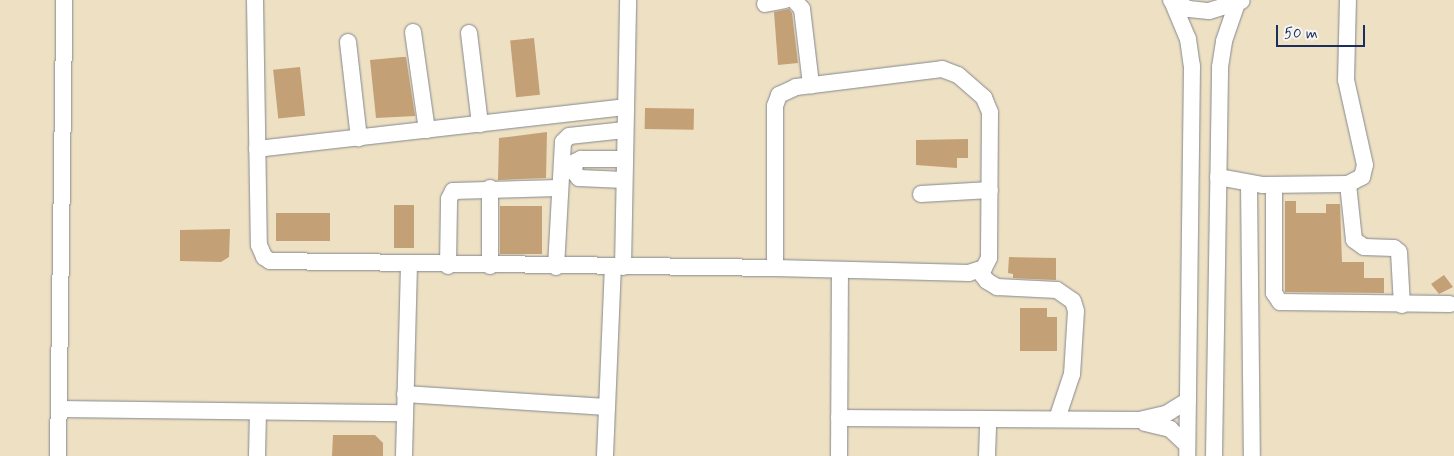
<!DOCTYPE html>
<html>
<head>
<meta charset="utf-8">
<style>
	body { margin:0 }
	#map { position:relative; width:1454px; height:456px; overflow:hidden; background:#eee0c2; font-family:Mynerve,sans-serif }
	div>[style] { position:absolute }
	[style*='--x'] { left:calc(var(--x)*1px); top:calc(var(--y)*1px); width:calc(var(--w)*1px); rotate:calc(var(--a)*1deg) }
	.building>* { inset:0; background:#c4a076; transform-origin:0 0 }
	.roads { filter:drop-shadow(0 0 1px #848890) drop-shadow(0 0 1px #848890) }
	.minor>* { height:16px; margin:-8px; padding:0 8px; transform-origin:8px; border-radius:8px; background:#fff }
	span { translate:-50% -50%; white-space:nowrap; text-align:center; line-height:1.15; -webkit-text-stroke:4px #f6f6f2; paint-order:stroke }
	.scale { position:absolute; left:1276px; top:25px; width:89px; height:22px; box-sizing:border-box; border:2px solid #1b2f5e; border-top:0; padding-left:6px; font-size:15px; line-height:18px; white-space:nowrap; color:#1b2f5e; -webkit-text-stroke:4px #f6f6f2; paint-order:stroke }
</style>
</head>
<body>
<div id="map">
	<div class="building">
		<div style="clip-path:polygon(789px 9px,792px 13px,798px 63px,778px 65px,774px 12px)"></div>
		<div style="left:534px;top:38px;width:57px;height:24px;rotate:84deg"></div>
		<div style="clip-path:polygon(402px 57px,406px 57px,415px 116px,376px 118px,370px 60px)"></div>
		<div style="left:300px;top:67px;width:49px;height:27px;rotate:84deg"></div>
		<div style="left:645px;top:108px;width:49px;height:21px;rotate:1deg"></div>
		<div style="clip-path:polygon(547px 132px,546px 178px,498px 180px,499px 138px)"></div>
		<div style="clip-path:polygon(968px 139px,968px 158px,957px 158px,957px 168px,916px 165px,916px 140px)"></div>
		<div style="clip-path:polygon(1285px 201px,1296px 201px,1296px 213px,1326px 213px,1326px 204px,1340px 204px,1342px 262px,1364px 262px,1364px 278px,1384px 278px,1384px 293px,1285px 292px)"></div>
		<div style="left:394px;top:205px;width:20px;height:43px"></div>
		<div style="left:500px;top:206px;width:42px;height:48px"></div>
		<div style="left:276px;top:213px;width:54px;height:28px"></div>
		<div style="clip-path:polygon(230px 229px,229px 257px,221px 262px,180px 261px,180px 230px)"></div>
		<div style="clip-path:polygon(1009px 257px,1056px 258px,1056px 280px,1013px 278px,1013px 274px,1008px 273px)"></div>
		<div style="clip-path:polygon(1444px 275px,1453px 287px,1439px 294px,1431px 284px)"></div>
		<div style="clip-path:polygon(1020px 308px,1047px 308px,1047px 317px,1057px 317px,1057px 351px,1020px 351px)"></div>
		<div style="clip-path:polygon(333px 435px,375px 435px,383px 443px,383px 456px,332px 456px)"></div>
	</div>
	<div class="roads">
		<div class="minor">
			<div style="--x:255;--y:0;--w:245;--a:89.1"></div>
			<div style="--x:259;--y:245;--w:13;--a:67"></div>
			<div style="--x:264;--y:257;--w:7;--a:34"></div>
			<div style="--x:270;--y:261;--w:505;--a:0.79"></div>
			<div style="--x:794;--y:0;--w:12;--a:48"></div>
			<div style="--x:802;--y:9;--w:77;--a:83.2"></div>
			<div style="--x:1171;--y:0;--w:20;--a:27"></div>
			<div style="--x:1189;--y:9;--w:20;--a:6"></div>
			<div style="--x:1209;--y:11;--w:34;--a:-17"></div>
			<div style="--x:1172;--y:1;--w:41;--a:67.2"></div>
			<div style="--x:1188;--y:39;--w:27;--a:82"></div>
			<div style="--x:1192;--y:66;--w:390;--a:90.7"></div>
			<div style="--x:765;--y:4;--w:20;--a:-11"></div>
			<div style="--x:413;--y:32;--w:99;--a:81.9"></div>
			<div style="--x:469;--y:33;--w:92;--a:83.1"></div>
			<div style="--x:348;--y:42;--w:97;--a:83.5"></div>
			<div style="--x:942;--y:69;--w:17;--a:21"></div>
			<div style="--x:958;--y:75;--w:35;--a:41"></div>
			<div style="--x:984;--y:98;--w:15;--a:67"></div>
			<div style="--x:990;--y:112;--w:146;--a:90.4"></div>
			<div style="--x:989;--y:258;--w:11;--a:117"></div>
			<div style="--x:984;--y:268;--w:16;--a:162"></div>
			<div style="--x:969;--y:273;--w:194;--a:-178.5"></div>
			<div style="--x:775;--y:268;--w:162;--a:-90"></div>
			<div style="--x:775;--y:106;--w:12;--a:-70"></div>
			<div style="--x:779;--y:95;--w:19;--a:-25"></div>
			<div style="--x:796;--y:87;--w:147;--a:-7"></div>
			<div style="--x:257;--y:149;--w:371;--a:-6.5"></div>
			<div style="--x:1218;--y:177;--w:46;--a:10.1"></div>
			<div style="--x:1263;--y:185;--w:85;--a:-0.7"></div>
			<div style="--x:1348;--y:184;--w:16;--a:-27"></div>
			<div style="--x:1362;--y:177;--w:12;--a:-76"></div>
			<div style="--x:1365;--y:165;--w:87;--a:-102.6"></div>
			<div style="--x:1346;--y:80;--w:80;--a:-88.6"></div>
			<div style="--x:624;--y:180;--w:45;--a:-177.5"></div>
			<div style="--x:579;--y:178;--w:8;--a:-130"></div>
			<div style="--x:574;--y:172;--w:10;--a:-84"></div>
			<div style="--x:575;--y:162;--w:7;--a:-27"></div>
			<div style="--x:581;--y:159;--w:44;--a:0"></div>
			<div style="--x:1249;--y:184;--w:272;--a:89.4"></div>
			<div style="--x:1348;--y:184;--w:56;--a:83.9"></div>
			<div style="--x:1354;--y:240;--w:12;--a:35"></div>
			<div style="--x:1364;--y:247;--w:30;--a:2"></div>
			<div style="--x:1394;--y:248;--w:6;--a:39"></div>
			<div style="--x:1399;--y:252;--w:53;--a:86.8"></div>
			<div style="--x:1274;--y:185;--w:108;--a:90"></div>
			<div style="--x:1274;--y:293;--w:11;--a:56"></div>
			<div style="--x:1280;--y:302;--w:170;--a:0.7"></div>
			<div style="--x:921;--y:194;--w:69;--a:-3.3"></div>
			<div style="--x:448;--y:266;--w:67;--a:-89.1"></div>
			<div style="--x:449;--y:199;--w:9;--a:-63"></div>
			<div style="--x:453;--y:191;--w:105;--a:-1.6"></div>
			<div style="--x:490;--y:266;--w:78;--a:-90"></div>
			<div style="--x:556;--y:267;--w:125;--a:-86.8"></div>
			<div style="--x:563;--y:142;--w:8;--a:-45"></div>
			<div style="--x:569;--y:136;--w:56;--a:-6.1"></div>
			<div style="--x:623;--y:267;--w:267;--a:-88.9"></div>
			<div style="--x:979;--y:271;--w:13;--a:51"></div>
			<div style="--x:987;--y:281;--w:12;--a:31"></div>
			<div style="--x:997;--y:287;--w:60;--a:2.9"></div>
			<div style="--x:1057;--y:290;--w:19;--a:35"></div>
			<div style="--x:1073;--y:301;--w:10;--a:73"></div>
			<div style="--x:1076;--y:311;--w:63;--a:93.6"></div>
			<div style="--x:1072;--y:374;--w:47;--a:108.4"></div>
			<div style="--x:405;--y:394;--w:202;--a:3.7"></div>
			<div style="--x:59;--y:409;--w:345;--a:0.7"></div>
			<div style="--x:839;--y:418;--w:300;--a:0.4"></div>
			<div style="--x:1139;--y:420;--w:28;--a:-13"></div>
			<div style="--x:1166;--y:414;--w:26;--a:-32"></div>
			<div style="--x:1145;--y:423;--w:26;--a:13"></div>
			<div style="--x:1170;--y:429;--w:23;--a:43"></div>
			<div style="--x:58;--y:456;--w:456;--a:-89.2"></div>
			<div style="--x:257;--y:456;--w:44;--a:-88.7"></div>
			<div style="--x:404;--y:456;--w:191;--a:-88.5"></div>
			<div style="--x:605;--y:456;--w:189;--a:-87.6"></div>
			<div style="--x:839;--y:456;--w:186;--a:-89.7"></div>
			<div style="--x:987;--y:456;--w:37;--a:-88"></div>
			<div style="--x:1214;--y:456;--w:389;--a:-89.1"></div>
			<div style="--x:1220;--y:67;--w:26;--a:-81"></div>
			<div style="--x:1224;--y:41;--w:39;--a:-71"></div>
		</div>
	</div>
	<div class="scale">50 m</div>
</div>
</body>
</html>
